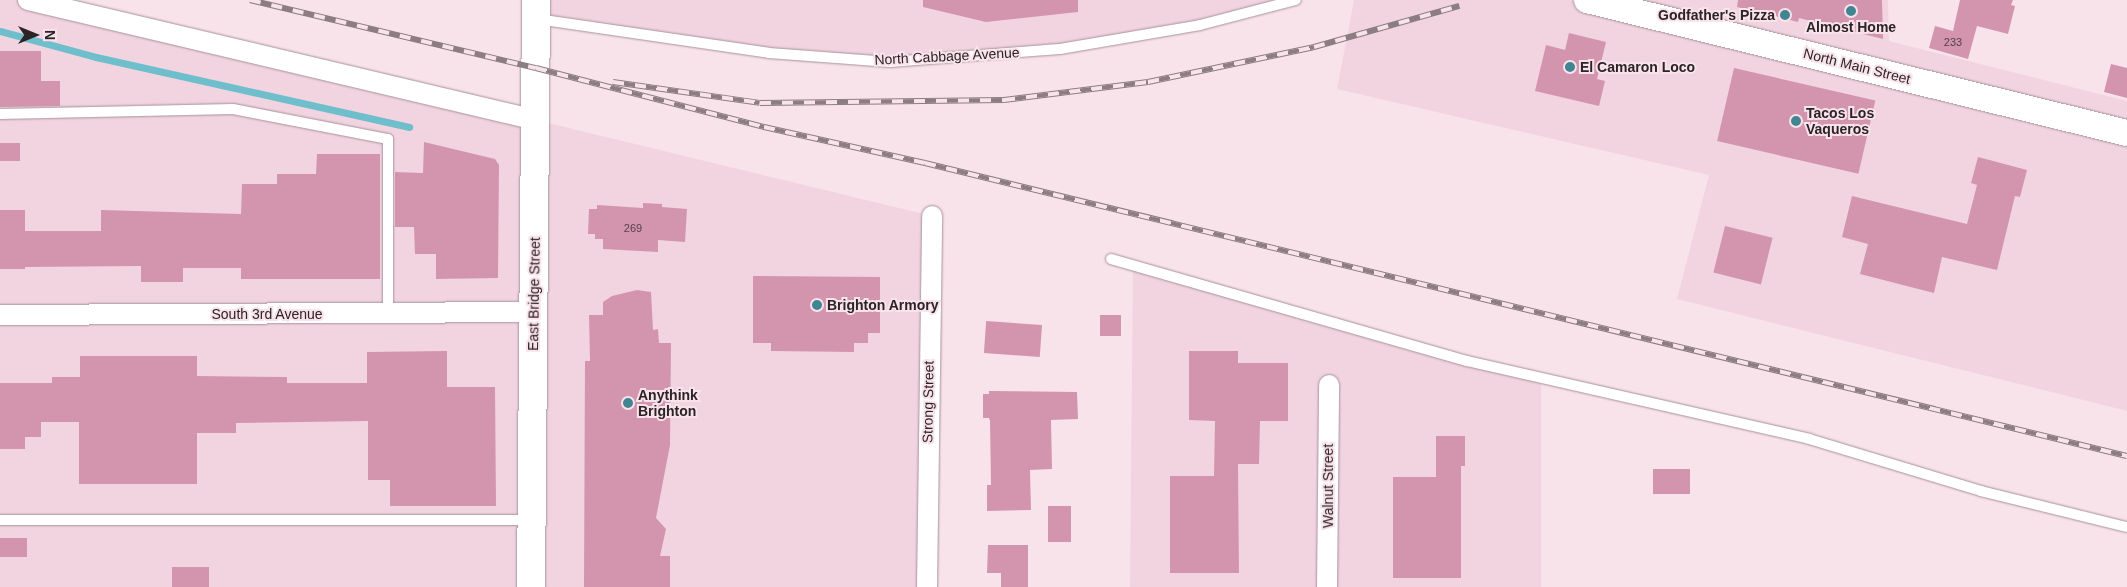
<!DOCTYPE html>
<html>
<head>
<meta charset="utf-8">
<style>
	body { margin:0 }
	#map { position:relative; width:2127px; height:587px; overflow:hidden; background:#f9e3eb; font-family:Helvetica,sans-serif }
	div>[style] { position:absolute }
	[style*='--x'] { left:calc(var(--x)*1px); top:calc(var(--y)*1px); width:calc(var(--w)*1px); rotate:calc(var(--a)*1deg) }
	.built>* { inset:0; background:#f2d4e0 }
	.stream>* { height:7px; margin:-3.5px; padding:0 3.5px; transform-origin:3.5px; border-radius:3.5px; background:#6ebecc }
	.building>* { inset:0; background:#d395ae; transform-origin:0 0 }
	.roads { filter:drop-shadow(0 0 1px #a69299) drop-shadow(0 0 1px #a69299) }
	.service>* { height:10px; margin:-5px; padding:0 5px; transform-origin:5px; border-radius:5px; background:#fff }
	.minor>* { height:20px; margin:-10px; padding:0 10px; transform-origin:10px; border-radius:10px; background:#fff }
	.tertiary>* { height:26px; margin:-13px; padding:0 13px; transform-origin:13px; border-radius:13px; background:#fff }
	.secondary>* { height:28px; margin:-14px; padding:0 14px; transform-origin:14px; border-radius:14px; background:#fff }
	.rail>* { height:5.5px; margin-top:-2.75px; transform-origin:0; background:repeating-linear-gradient(90deg,#f9e3eb 0 11px,#8c7d83 0 22px); box-sizing:border-box; border-block:1px solid #8c7d83 }
	.dots>* { width:14px; height:14px; translate:-50% -50%; box-sizing:border-box; border:2px solid #f9e3eb; border-radius:50% }
	span { translate:-50% -50%; white-space:nowrap; text-align:center; line-height:1.15; -webkit-text-stroke:4px #f9e3eb; paint-order:stroke }
	.number-label { font-size:11px; color:#554048 }
	.number-label span { -webkit-text-stroke-width:0 }
	.poi-label { font-size:14px; color:#2b2326; font-weight:700 }
	.right { translate:-100% -50%; text-align:right }
	.left { translate:0 -50%; text-align:left }
	.street-label { font-size:14px; color:#2b2326 }
	.north { position:absolute; left:10px; top:10px; width:50px; height:50px; -webkit-text-stroke:4px #f9e3eb; paint-order:stroke; rotate:90deg; font-size:14px; font-weight:700; line-height:20px; text-align:center; color:#2b2326 }
	.north::after { content:''; display:block; margin:auto; width:18px; height:22px; background:#2b2326; clip-path:polygon(50% 0,100% 100%,50% 72%,0 100%) }
</style>
</head>
<body>
<div id="map">
	<div class="built">
		<div style="clip-path:polygon(0 0,28px 0,536px 120px,932px 216px,927px 587px,0 587px)"></div>
		<div style="clip-path:polygon(536px 0,1296px 0,1079px 46px,890px 62px,769px 53px,536px 19px)"></div>
		<div style="clip-path:polygon(1354px 0,1888px 0,1889px 41px,2127px 101px,2127px 411px,1677px 299px,1709px 175px,1337px 89px)"></div>
		<div style="clip-path:polygon(1133px 265px,1541px 379px,1541px 587px,1130px 587px)"></div>
	</div>
	<div class="stream">
		<div style="--x:0;--y:31;--w:99;--a:15.2"></div>
		<div style="--x:96;--y:57;--w:321;--a:12.6"></div>
	</div>
	<div class="building">
		<div style="clip-path:polygon(923px 0,1078px 0,1078px 12px,986px 22px,923px 7px)"></div>
		<div style="clip-path:polygon(1738px 0,1882px 0,1883px 39px,1799px 18px,1798px 22px,1737px 7px)"></div>
		<div style="clip-path:polygon(1960px 0,2013px 0,2011px 5px,2015px 6px,2008px 34px,1977px 26px,1968px 59px,1929px 48px,1935px 26px,1953px 31px)"></div>
		<div style="clip-path:polygon(1569px 33px,1606px 42px,1597px 79px,1605px 81px,1599px 106px,1535px 91px,1546px 45px,1565px 50px)"></div>
		<div style="clip-path:polygon(0 51px,41px 51px,41px 81px,60px 81px,60px 106px,0 107px)"></div>
		<div style="clip-path:polygon(2111px 64px,2127px 68px,2127px 98px,2104px 92px)"></div>
		<div style="left:1734px;top:68px;width:145px;height:75px;rotate:13deg"></div>
		<div style="clip-path:polygon(424px 142px,495px 159px,499px 165px,498px 278px,436px 279px,436px 254px,415px 254px,414px 227px,395px 227px,395px 172px,423px 173px)"></div>
		<div style="left:0;top:143px;width:20px;height:18px"></div>
		<div style="clip-path:polygon(317px 154px,380px 154px,380px 279px,241px 279px,241px 268px,183px 268px,183px 282px,141px 282px,141px 266px,25px 267px,25px 269px,0 269px,0 210px,25px 210px,25px 231px,101px 231px,101px 210px,241px 214px,242px 184px,277px 184px,277px 174px,316px 174px)"></div>
		<div style="clip-path:polygon(1978px 157px,2027px 170px,2020px 197px,2015px 196px,1997px 270px,1942px 257px,1934px 293px,1860px 274px,1868px 244px,1842px 237px,1852px 196px,1967px 224px,1977px 185px,1971px 183px)"></div>
		<div style="clip-path:polygon(643px 203px,662px 204px,662px 207px,687px 209px,685px 242px,658px 240px,658px 252px,603px 249px,603px 239px,595px 239px,595px 234px,588px 234px,589px 209px,597px 209px,597px 205px,643px 208px)"></div>
		<div style="left:1725px;top:226px;width:49px;height:48px;rotate:14deg"></div>
		<div style="clip-path:polygon(753px 276px,880px 277px,880px 333px,868px 333px,868px 343px,854px 343px,854px 352px,771px 351px,771px 343px,753px 343px)"></div>
		<div style="clip-path:polygon(637px 290px,651px 292px,653px 330px,658px 329px,659px 343px,671px 343px,670px 445px,656px 518px,666px 529px,660px 556px,670px 556px,670px 587px,584px 587px,585px 361px,590px 361px,589px 315px,603px 315px,603px 302px,612px 296px)"></div>
		<div style="left:1121px;top:315px;width:21px;height:21px;rotate:90deg"></div>
		<div style="left:1042px;top:325px;width:32px;height:56px;rotate:94deg"></div>
		<div style="clip-path:polygon(447px 351px,447px 387px,495px 387px,496px 506px,390px 506px,390px 480px,368px 480px,368px 421px,236px 423px,236px 433px,197px 433px,197px 484px,79px 484px,79px 422px,41px 422px,41px 437px,25px 437px,25px 449px,0 449px,0 383px,52px 383px,52px 377px,80px 377px,80px 356px,197px 356px,197px 376px,287px 377px,287px 383px,367px 383px,367px 352px)"></div>
		<div style="clip-path:polygon(1189px 351px,1238px 351px,1238px 363px,1288px 363px,1288px 421px,1260px 421px,1259px 464px,1238px 464px,1239px 573px,1170px 573px,1170px 476px,1214px 476px,1215px 421px,1189px 420px)"></div>
		<div style="clip-path:polygon(989px 391px,1077px 392px,1078px 419px,1051px 420px,1052px 469px,1030px 470px,1031px 510px,987px 511px,987px 485px,991px 485px,990px 421px,989px 418px,983px 418px,983px 394px,989px 394px)"></div>
		<div style="clip-path:polygon(1436px 436px,1465px 436px,1465px 466px,1461px 466px,1461px 578px,1393px 578px,1393px 477px,1436px 477px)"></div>
		<div style="left:1690px;top:469px;width:25px;height:37px;rotate:90deg"></div>
		<div style="left:1048px;top:506px;width:23px;height:36px"></div>
		<div style="left:0;top:538px;width:27px;height:19px"></div>
		<div style="clip-path:polygon(988px 545px,1028px 545px,1028px 587px,1001px 587px,1001px 573px,987px 573px)"></div>
		<div style="left:172px;top:567px;width:37px;height:20px"></div>
	</div>
	<div class="roads">
		<div class="service">
			<div style="--x:537;--y:19;--w:234;--a:8.3"></div>
			<div style="--x:769;--y:53;--w:121;--a:4.3"></div>
			<div style="--x:890;--y:62;--w:170;--a:-4.4"></div>
			<div style="--x:1060;--y:49;--w:142;--a:-9.7"></div>
			<div style="--x:1200;--y:25;--w:99;--a:-14.6"></div>
			<div style="--x:0;--y:114;--w:233;--a:-1.2"></div>
			<div style="--x:233;--y:109;--w:158;--a:11"></div>
			<div style="--x:388;--y:139;--w:174;--a:90"></div>
			<div style="--x:1111;--y:259;--w:370;--a:16"></div>
			<div style="--x:1467;--y:361;--w:351;--a:12.8"></div>
			<div style="--x:1809;--y:439;--w:180;--a:16.8"></div>
			<div style="--x:1981;--y:491;--w:150;--a:13.9"></div>
			<div style="--x:0;--y:520;--w:531;--a:0"></div>
		</div>
		<div class="minor">
			<div style="--x:28;--y:0;--w:522;--a:13.29"></div>
			<div style="--x:0;--y:315;--w:534;--a:-0.32"></div>
			<div style="--x:927;--y:587;--w:371;--a:-89.2"></div>
			<div style="--x:1327;--y:587;--w:202;--a:-89.4"></div>
		</div>
		<div class="tertiary">
			<div style="--x:1587;--y:0;--w:556;--a:13.84"></div>
		</div>
		<div class="secondary">
			<div style="--x:531;--y:587;--w:587;--a:-89.51"></div>
		</div>
	</div>
	<div class="rail">
		<div style="--x:250;--y:0;--w:294;--a:13.4"></div>
		<div style="--x:536;--y:68;--w:236;--a:14.5"></div>
		<div style="--x:764;--y:127;--w:165;--a:12.6"></div>
		<div style="--x:925;--y:163;--w:1237;--a:13.7"></div>
		<div style="--x:613;--y:82;--w:148;--a:8.1"></div>
		<div style="--x:760;--y:103;--w:244;--a:-0.7"></div>
		<div style="--x:1004;--y:100;--w:145;--a:-7.1"></div>
		<div style="--x:1148;--y:82;--w:170;--a:-11.9"></div>
		<div style="--x:1314;--y:47;--w:151;--a:-15.8"></div>
	</div>
	<div class="dots">
		<div style="left:1851px;top:11px;background:#408591"></div>
		<div style="left:1785px;top:15px;background:#408591"></div>
		<div style="left:1570px;top:67px;background:#408591"></div>
		<div style="left:1796px;top:121px;background:#408591"></div>
		<div style="left:817px;top:305px;background:#408591"></div>
		<div style="left:628px;top:403px;background:#408591"></div>
	</div>
	<div class="number-label">
		<span style="left:1953px;top:42px">233</span>
		<span style="left:633px;top:228px">269</span>
	</div>
	<div class="poi-label">
		<span class="right" style="left:1775px;top:15px">Godfather's Pizza</span>
		<span style="left:1851px;top:27px">Almost Home</span>
		<span class="left" style="left:1580px;top:67px">El Camaron Loco</span>
		<span class="left" style="left:1806px;top:121px">Tacos Los<br>Vaqueros</span>
		<span class="left" style="left:827px;top:305px">Brighton Armory</span>
		<span class="left" style="left:638px;top:403px">Anythink<br>Brighton</span>
	</div>
	<div class="street-label">
		<span style="left:947px;top:56px;rotate:-3deg">North Cabbage Avenue</span>
		<span style="left:1857px;top:66px;rotate:14deg">North Main Street</span>
		<span style="left:534px;top:294px;rotate:-89deg">East Bridge Street</span>
		<span style="left:267px;top:314px">South 3rd Avenue</span>
		<span style="left:928px;top:402px;rotate:-89deg">Strong Street</span>
		<span style="left:1328px;top:486px;rotate:-90deg">Walnut Street</span>
	</div>
	<div class="north">N</div>
</div>
</body>
</html>
